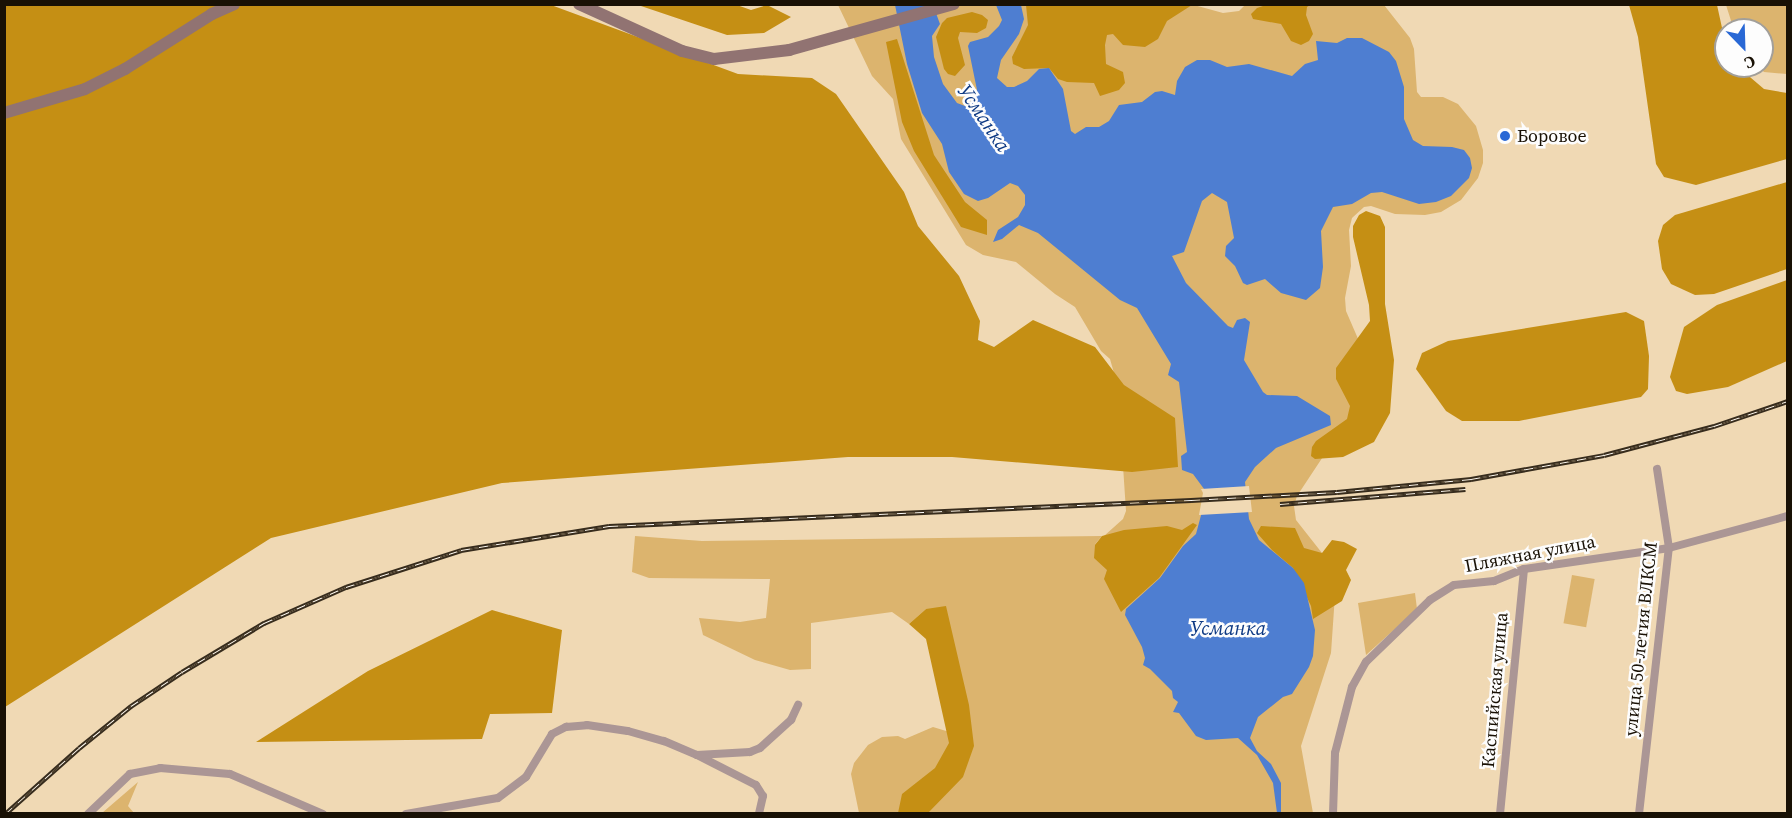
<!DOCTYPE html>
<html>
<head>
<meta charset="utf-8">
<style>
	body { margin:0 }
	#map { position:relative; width:1792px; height:818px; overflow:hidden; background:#f0d9b4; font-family:"Source Serif 4",serif }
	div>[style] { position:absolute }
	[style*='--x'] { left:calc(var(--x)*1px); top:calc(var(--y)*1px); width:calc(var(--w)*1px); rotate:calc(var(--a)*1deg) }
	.green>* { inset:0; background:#dcb46e; transform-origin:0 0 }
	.forest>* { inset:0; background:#c58f14 }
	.water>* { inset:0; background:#4e7ed1 }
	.pier>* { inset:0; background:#f0d9b4 }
	.street>* { height:8px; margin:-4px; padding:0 4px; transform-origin:4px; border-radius:4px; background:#ab9695 }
	.secondary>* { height:12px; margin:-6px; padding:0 6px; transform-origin:6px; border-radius:6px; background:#917372 }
	.rail>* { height:5px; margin-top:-2.5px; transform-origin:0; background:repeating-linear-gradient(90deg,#fdfdfd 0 9px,#372c1d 0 18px); box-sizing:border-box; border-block:2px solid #372c1d }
	.dots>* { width:16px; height:16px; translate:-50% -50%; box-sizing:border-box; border:3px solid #fdfdfd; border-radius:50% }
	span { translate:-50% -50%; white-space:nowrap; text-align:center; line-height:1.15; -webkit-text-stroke:5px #fdfdfd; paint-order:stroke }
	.poi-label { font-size:18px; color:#191105 }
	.left { translate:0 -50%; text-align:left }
	.street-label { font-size:18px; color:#191105 }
	.water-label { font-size:20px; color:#0d3983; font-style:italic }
	.frame { position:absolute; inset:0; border:6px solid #191105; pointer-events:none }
	.north { position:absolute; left:1714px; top:18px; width:60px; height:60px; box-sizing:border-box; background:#fdfdfd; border:2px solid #a29f9a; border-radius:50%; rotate:157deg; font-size:16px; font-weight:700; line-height:24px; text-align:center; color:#191105 }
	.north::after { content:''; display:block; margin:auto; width:21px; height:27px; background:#2968d5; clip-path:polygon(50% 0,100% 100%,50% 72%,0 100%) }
</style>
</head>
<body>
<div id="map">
	<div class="green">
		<div style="clip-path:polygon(838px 5px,1194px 5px,1223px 13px,1239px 11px,1245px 5px,1384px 5px,1410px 38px,1414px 49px,1417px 92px,1421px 97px,1443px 97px,1458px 104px,1476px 126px,1483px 150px,1483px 163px,1478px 178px,1461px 200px,1441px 212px,1425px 215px,1395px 214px,1371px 206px,1364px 207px,1352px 218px,1349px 230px,1351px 266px,1345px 298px,1346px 311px,1375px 378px,1297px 496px,1294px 506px,1296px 520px,1322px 553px,1335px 595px,1331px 653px,1301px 746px,1313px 813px,859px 813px,851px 774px,854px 763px,868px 745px,882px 737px,898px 736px,905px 739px,933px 727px,956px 734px,926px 609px,909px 624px,892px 612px,811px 623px,811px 669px,790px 670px,755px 660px,703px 635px,699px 618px,740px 622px,766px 618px,770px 579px,649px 578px,632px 572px,635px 536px,702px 541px,1102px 536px,1095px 544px,1123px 519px,1126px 511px,1123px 466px,1114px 373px,1110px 359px,1101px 351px,1075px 307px,1055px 294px,1016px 262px,983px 255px,966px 245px,901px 139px,893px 99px,872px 76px)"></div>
		<div style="clip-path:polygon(1726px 5px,1787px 5px,1787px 74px,1764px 72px,1758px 66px,1762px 66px,1762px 30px,1734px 30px)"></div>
		<div style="left:1572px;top:575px;width:23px;height:49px;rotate:10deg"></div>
		<div style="clip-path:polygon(1415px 593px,1417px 609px,1366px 655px,1358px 603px)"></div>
		<div style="clip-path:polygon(138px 782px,128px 806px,134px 813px,102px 813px)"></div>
	</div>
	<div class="forest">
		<div style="clip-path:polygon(734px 4px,751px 10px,767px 5px,791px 17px,764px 33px,727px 35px,638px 5px)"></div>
		<div style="clip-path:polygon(5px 5px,551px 5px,738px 74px,812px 78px,836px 94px,904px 192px,918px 226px,959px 276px,980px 321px,978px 340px,994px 347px,1033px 320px,1095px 347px,1124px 385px,1175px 418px,1178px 467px,1132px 472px,952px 457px,848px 457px,502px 483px,271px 538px,5px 707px)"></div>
		<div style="clip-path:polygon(1026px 5px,1192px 5px,1167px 21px,1158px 39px,1145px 47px,1123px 45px,1113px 34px,1107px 35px,1105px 45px,1106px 64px,1123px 72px,1125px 83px,1119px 90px,1100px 96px,1094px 83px,1067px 82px,1058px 79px,1049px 68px,1024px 69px,1013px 64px,1012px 57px,1028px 25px)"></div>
		<div style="clip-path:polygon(1266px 5px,1310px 5px,1307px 7px,1306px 15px,1313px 34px,1309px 41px,1301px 45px,1291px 41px,1281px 24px,1253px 19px,1251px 14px,1257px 8px)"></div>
		<div style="clip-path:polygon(1629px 5px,1717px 5px,1726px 46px,1726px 66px,1737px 66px,1764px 89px,1787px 93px,1787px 159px,1696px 185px,1664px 177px,1656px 164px,1638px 37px)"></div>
		<div style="clip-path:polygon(972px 12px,982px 15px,988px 20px,986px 28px,977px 33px,960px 32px,958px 38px,965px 65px,955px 76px,948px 74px,944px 69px,936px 37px,942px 23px,947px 18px)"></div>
		<div style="clip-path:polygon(897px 39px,934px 155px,965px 202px,987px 220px,987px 235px,961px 227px,914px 151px,902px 122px,886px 42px)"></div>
		<div style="clip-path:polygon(1787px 182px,1787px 269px,1714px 294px,1695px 295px,1671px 284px,1662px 269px,1658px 241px,1663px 225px,1675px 215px)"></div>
		<div style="clip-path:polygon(1366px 211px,1380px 216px,1385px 227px,1385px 304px,1394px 360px,1390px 413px,1374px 442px,1343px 457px,1315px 459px,1311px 456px,1312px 447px,1316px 441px,1347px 419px,1350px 406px,1336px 379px,1336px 368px,1370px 321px,1369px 305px,1353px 237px,1353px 226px,1359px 215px)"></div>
		<div style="clip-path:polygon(1787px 280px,1787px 361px,1728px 387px,1687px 394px,1676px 391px,1670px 377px,1684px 327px,1717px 305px)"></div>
		<div style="clip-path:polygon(1626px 312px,1644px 321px,1649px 356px,1648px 389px,1641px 397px,1519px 421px,1462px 421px,1446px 411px,1416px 369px,1422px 353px,1448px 341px)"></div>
		<div style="clip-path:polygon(1193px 523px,1197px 525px,1159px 578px,1121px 612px,1104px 579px,1107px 570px,1094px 558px,1095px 545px,1102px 536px,1124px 530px,1167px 526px,1182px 530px)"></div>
		<div style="clip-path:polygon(1261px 526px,1295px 528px,1304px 548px,1322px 553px,1332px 540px,1344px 542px,1357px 549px,1346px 570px,1351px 580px,1342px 601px,1313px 619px,1311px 606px,1293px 568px,1272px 550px,1257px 533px)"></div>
		<div style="clip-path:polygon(946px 606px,969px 705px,974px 746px,963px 777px,928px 813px,898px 813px,902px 794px,935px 768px,949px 743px,926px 639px,909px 624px,926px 609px)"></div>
		<div style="clip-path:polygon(492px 610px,562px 630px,552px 713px,490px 714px,482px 739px,256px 742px,368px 671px)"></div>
	</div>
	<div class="water">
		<div style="clip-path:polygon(895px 5px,933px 5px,940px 24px,932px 36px,934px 57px,943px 84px,957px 103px,965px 106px,974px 99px,977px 90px,968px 46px,970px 42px,988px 37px,999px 26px,1002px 20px,996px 5px,1021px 5px,1024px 19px,1019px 34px,1001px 60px,997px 78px,1007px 87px,1014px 87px,1027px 81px,1039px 69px,1049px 68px,1063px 89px,1071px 131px,1075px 134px,1086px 127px,1099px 127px,1109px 121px,1119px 105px,1142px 102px,1155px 92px,1162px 91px,1175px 95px,1177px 81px,1185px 67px,1197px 60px,1210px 60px,1227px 67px,1249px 64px,1292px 76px,1305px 64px,1318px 60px,1316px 41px,1337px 43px,1347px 38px,1362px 38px,1389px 52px,1396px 61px,1404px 87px,1404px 119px,1413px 140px,1423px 146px,1452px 147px,1464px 150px,1470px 158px,1472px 168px,1469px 178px,1451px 196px,1436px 202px,1419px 204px,1382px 192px,1371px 193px,1352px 204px,1333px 207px,1321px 231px,1323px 267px,1320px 288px,1306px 300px,1281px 293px,1265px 279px,1247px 285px,1243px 283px,1235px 266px,1225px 256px,1226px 246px,1234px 238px,1227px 202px,1212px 193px,1202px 201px,1184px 252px,1172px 256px,1186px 283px,1228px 326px,1233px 328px,1237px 320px,1245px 318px,1250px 322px,1244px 360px,1263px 392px,1267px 395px,1297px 396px,1330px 416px,1331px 425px,1276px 448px,1255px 467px,1245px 482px,1249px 519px,1259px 540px,1293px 568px,1304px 583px,1315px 630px,1313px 656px,1309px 667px,1292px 694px,1283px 697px,1258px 717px,1250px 738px,1257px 751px,1271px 764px,1281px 783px,1281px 813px,1277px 813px,1273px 783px,1257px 755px,1238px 738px,1206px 740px,1196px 736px,1179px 713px,1173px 712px,1178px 702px,1173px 698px,1172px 691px,1150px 669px,1143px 665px,1145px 658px,1142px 647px,1125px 615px,1126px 609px,1160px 578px,1183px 546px,1196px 534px,1207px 493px,1193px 474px,1182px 470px,1181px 456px,1187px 452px,1179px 382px,1168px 375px,1171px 364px,1137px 308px,1120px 300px,1038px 233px,1019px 225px,1002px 239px,993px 242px,998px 230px,1018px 217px,1025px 205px,1025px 195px,1018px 186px,1010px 183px,988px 198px,978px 201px,964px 194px,949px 172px,942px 144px,922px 113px,907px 64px)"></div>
	</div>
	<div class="pier">
		<div style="clip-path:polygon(1249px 486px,1252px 512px,1199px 515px,1203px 493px,1201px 489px)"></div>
	</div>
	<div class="street">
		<div style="--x:697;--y:755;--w:66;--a:27"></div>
		<div style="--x:756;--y:785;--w:13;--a:58"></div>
		<div style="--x:763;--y:796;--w:18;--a:103"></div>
		<div style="--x:88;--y:814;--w:58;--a:-43.6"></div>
		<div style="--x:130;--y:774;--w:31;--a:-11"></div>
		<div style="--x:160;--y:768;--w:70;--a:4.9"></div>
		<div style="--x:230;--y:774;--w:101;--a:23.3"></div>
		<div style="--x:406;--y:814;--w:93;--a:-9.9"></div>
		<div style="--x:498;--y:798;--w:35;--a:-37"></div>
		<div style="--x:526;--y:777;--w:50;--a:-58.8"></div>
		<div style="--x:552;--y:734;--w:16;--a:-27"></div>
		<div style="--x:566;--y:727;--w:21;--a:-5"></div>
		<div style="--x:587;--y:725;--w:41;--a:8.3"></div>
		<div style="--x:628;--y:731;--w:37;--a:16"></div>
		<div style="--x:664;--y:741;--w:36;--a:23"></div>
		<div style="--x:697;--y:755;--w:53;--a:-3.2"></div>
		<div style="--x:750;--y:752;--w:11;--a:-22"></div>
		<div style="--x:760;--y:748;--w:42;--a:-42.1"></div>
		<div style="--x:791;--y:720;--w:17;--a:-65"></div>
		<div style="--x:1333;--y:814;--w:61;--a:-88.1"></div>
		<div style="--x:1335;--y:753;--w:68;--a:-75.6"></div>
		<div style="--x:1352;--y:687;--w:29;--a:-61"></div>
		<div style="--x:1366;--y:662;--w:89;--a:-44.1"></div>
		<div style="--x:1430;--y:600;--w:28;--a:-32"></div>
		<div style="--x:1454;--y:585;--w:40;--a:-5.7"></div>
		<div style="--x:1494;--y:581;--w:32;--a:-22"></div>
		<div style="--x:1524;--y:569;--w:147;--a:-8.2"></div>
		<div style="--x:1669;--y:548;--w:123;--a:-15.1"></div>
		<div style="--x:1500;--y:814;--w:246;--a:-84.4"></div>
		<div style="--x:1639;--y:814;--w:268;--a:-83.6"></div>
		<div style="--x:1669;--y:548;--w:80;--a:-98.6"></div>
	</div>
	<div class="secondary">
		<div style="--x:579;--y:4;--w:113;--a:24.5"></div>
		<div style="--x:682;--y:51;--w:33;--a:14"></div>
		<div style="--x:714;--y:59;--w:76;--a:-6.8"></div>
		<div style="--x:789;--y:50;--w:171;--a:-15.6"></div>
		<div style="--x:4;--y:113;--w:84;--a:-16.5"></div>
		<div style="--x:85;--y:89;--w:45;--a:-26.6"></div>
		<div style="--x:125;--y:69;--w:103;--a:-32.3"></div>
		<div style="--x:212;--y:14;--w:24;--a:-24"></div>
	</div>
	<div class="rail">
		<div style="--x:1280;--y:504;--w:186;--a:-4.6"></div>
		<div style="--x:5;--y:814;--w:99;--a:-41.7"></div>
		<div style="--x:79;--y:748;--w:67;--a:-38.9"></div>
		<div style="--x:131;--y:706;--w:61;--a:-33.7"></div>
		<div style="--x:182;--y:672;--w:96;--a:-30.9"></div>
		<div style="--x:264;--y:623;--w:90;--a:-23.7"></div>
		<div style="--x:346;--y:587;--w:121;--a:-17.8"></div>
		<div style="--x:461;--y:550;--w:150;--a:-9.2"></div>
		<div style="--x:609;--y:526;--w:583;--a:-2.56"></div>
		<div style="--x:1191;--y:500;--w:146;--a:-3.1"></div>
		<div style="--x:1337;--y:492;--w:135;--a:-5.5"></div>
		<div style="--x:1471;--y:479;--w:135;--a:-10.2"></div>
		<div style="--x:1604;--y:455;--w:114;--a:-14.8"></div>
		<div style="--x:1714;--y:426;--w:78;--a:-18.7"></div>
	</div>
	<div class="dots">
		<div style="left:1505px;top:136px;background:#2968d5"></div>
	</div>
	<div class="poi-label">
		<span class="left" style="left:1517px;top:136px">Боровое</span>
	</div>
	<div class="street-label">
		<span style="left:1530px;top:554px;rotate:-11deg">Пляжная улица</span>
		<span style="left:1641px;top:639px;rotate:-84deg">улица 50-летия ВЛКСМ</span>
		<span style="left:1495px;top:690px;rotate:-85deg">Каспийская улица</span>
	</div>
	<div class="water-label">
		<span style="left:984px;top:118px;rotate:56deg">Усманка</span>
		<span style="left:1228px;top:628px">Усманка</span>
	</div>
	<div class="frame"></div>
	<div class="north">С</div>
</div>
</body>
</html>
